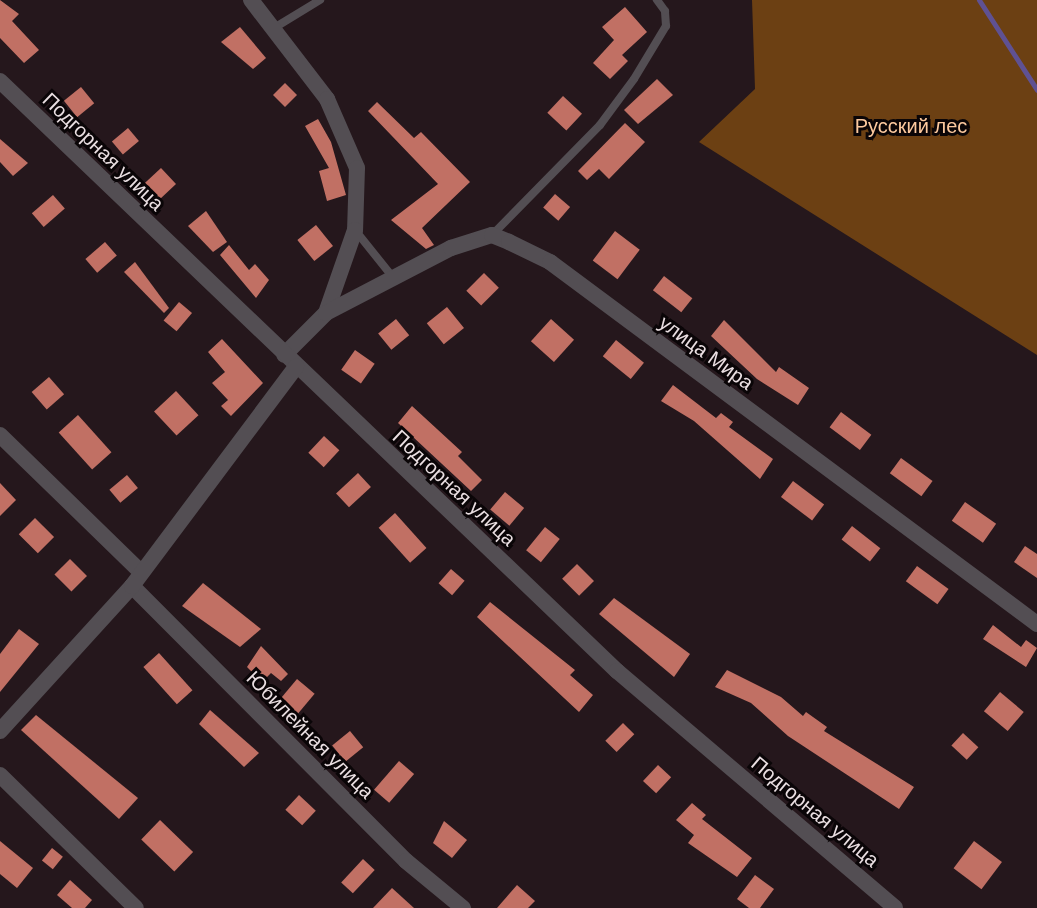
<!DOCTYPE html>
<html>
<head>
<meta charset="utf-8">
<style>
	body { margin:0 }
	#map { position:relative; width:1037px; height:908px; overflow:hidden; background:#25171c; font-family:Arial,sans-serif }
	div>[style] { position:absolute }
	[style*='--x'] { left:calc(var(--x)*1px); top:calc(var(--y)*1px); width:calc(var(--w)*1px); rotate:calc(var(--a)*1deg) }
	.forest>* { inset:0; background:#6c4013 }
	.stream>* { height:5px; margin:-2.5px; padding:0 2.5px; transform-origin:2.5px; border-radius:2.5px; background:#5f5193 }
	.building>* { inset:0; background:#c17064; transform-origin:0 0 }
	.lane>* { height:8px; margin:-4px; padding:0 4px; transform-origin:4px; border-radius:4px; background:#534e53 }
	.street>* { height:16px; margin:-8px; padding:0 8px; transform-origin:8px; border-radius:8px; background:#534e53 }
	span { translate:-50% -50%; white-space:nowrap; text-align:center; line-height:1.15; -webkit-text-stroke:6px #0a0507; paint-order:stroke }
	.park-label { font-size:20px; color:#fcc99e }
	.street-label { font-size:20px; color:#eadfe2 }
</style>
</head>
<body>
<div id="map">
	<div class="forest">
		<div style="clip-path:polygon(752px 0,1037px 0,1037px 355px,699px 142px,755px 89px)"></div>
	</div>
	<div class="stream">
		<div style="--x:979;--y:0;--w:107;--a:57.2"></div>
	</div>
	<div class="building">
		<div style="clip-path:polygon(0 0,19px 14px,12px 21px,39px 50px,24px 63px,0 38px)"></div>
		<div style="clip-path:polygon(625px 7px,647px 32px,622px 55px,628px 61px,610px 79px,593px 63px,614px 40px,602px 27px)"></div>
		<div style="clip-path:polygon(240px 27px,266px 58px,253px 69px,221px 42px)"></div>
		<div style="clip-path:polygon(657px 79px,673px 95px,638px 124px,624px 110px)"></div>
		<div style="left:285px;top:83px;width:17px;height:17px;rotate:45deg"></div>
		<div style="left:81px;top:87px;width:21px;height:22px;rotate:51deg"></div>
		<div style="left:563px;top:96px;width:26px;height:23px;rotate:43deg"></div>
		<div style="clip-path:polygon(377px 102px,414px 138px,421px 132px,470px 182px,422px 228px,434px 245px,426px 249px,391px 220px,438px 184px,368px 111px)"></div>
		<div style="clip-path:polygon(318px 119px,331px 142px,346px 195px,327px 201px,319px 171px,329px 168px,305px 126px)"></div>
		<div style="clip-path:polygon(625px 123px,645px 142px,609px 179px,599px 169px,587px 180px,578px 171px)"></div>
		<div style="left:128px;top:128px;width:17px;height:21px;rotate:50deg"></div>
		<div style="clip-path:polygon(0 139px,28px 163px,13px 176px,0 162px)"></div>
		<div style="left:161px;top:168px;width:22px;height:25px;rotate:47deg"></div>
		<div style="left:555px;top:194px;width:20px;height:18px;rotate:41deg"></div>
		<div style="left:53px;top:195px;width:18px;height:28px;rotate:49deg"></div>
		<div style="clip-path:polygon(206px 211px,227px 242px,213px 252px,188px 226px)"></div>
		<div style="left:316px;top:225px;width:27px;height:24px;rotate:51deg"></div>
		<div style="left:615px;top:231px;width:31px;height:37px;rotate:37deg"></div>
		<div style="left:105px;top:242px;width:18px;height:26px;rotate:49deg"></div>
		<div style="clip-path:polygon(229px 245px,249px 270px,255px 264px,269px 280px,256px 298px,220px 255px)"></div>
		<div style="clip-path:polygon(135px 262px,169px 308px,164px 313px,124px 272px)"></div>
		<div style="left:484px;top:273px;width:21px;height:25px;rotate:45deg"></div>
		<div style="left:664px;top:276px;width:36px;height:18px;rotate:38deg"></div>
		<div style="left:179px;top:302px;width:17px;height:24px;rotate:40deg"></div>
		<div style="left:447px;top:307px;width:27px;height:26px;rotate:51deg"></div>
		<div style="left:396px;top:319px;width:21px;height:23px;rotate:51deg"></div>
		<div style="left:551px;top:319px;width:31px;height:30px;rotate:42deg"></div>
		<div style="clip-path:polygon(724px 320px,776px 372px,779px 367px,809px 388px,798px 405px,757px 379px,711px 336px)"></div>
		<div style="clip-path:polygon(222px 339px,263px 383px,231px 416px,221px 406px,228px 400px,212px 383px,225px 372px,208px 352px)"></div>
		<div style="left:616px;top:340px;width:36px;height:21px;rotate:39deg"></div>
		<div style="left:355px;top:350px;width:24px;height:24px;rotate:35deg"></div>
		<div style="left:49px;top:377px;width:23px;height:23px;rotate:49deg"></div>
		<div style="clip-path:polygon(673px 385px,716px 418px,721px 413px,733px 422px,729px 427px,773px 459px,760px 479px,694px 421px,661px 401px)"></div>
		<div style="left:176px;top:391px;width:33px;height:30px;rotate:47deg"></div>
		<div style="clip-path:polygon(412px 406px,462px 452px,458px 456px,482px 480px,471px 491px,398px 423px)"></div>
		<div style="left:841px;top:412px;width:38px;height:19px;rotate:37deg"></div>
		<div style="left:78px;top:415px;width:50px;height:26px;rotate:48deg"></div>
		<div style="left:324px;top:436px;width:21px;height:23px;rotate:43deg"></div>
		<div style="left:901px;top:458px;width:39px;height:19px;rotate:36deg"></div>
		<div style="left:358px;top:473px;width:19px;height:30px;rotate:47deg"></div>
		<div style="left:127px;top:475px;width:17px;height:23px;rotate:50deg"></div>
		<div style="left:793px;top:481px;width:39px;height:20px;rotate:37deg"></div>
		<div style="clip-path:polygon(0 483px,16px 500px,0 516px)"></div>
		<div style="left:505px;top:492px;width:25px;height:23px;rotate:40deg"></div>
		<div style="left:965px;top:502px;width:38px;height:23px;rotate:35deg"></div>
		<div style="left:395px;top:513px;width:47px;height:22px;rotate:48deg"></div>
		<div style="left:35px;top:518px;width:27px;height:23px;rotate:45deg"></div>
		<div style="left:852px;top:526px;width:36px;height:17px;rotate:38deg"></div>
		<div style="left:545px;top:527px;width:19px;height:30px;rotate:39deg"></div>
		<div style="clip-path:polygon(1025px 546px,1037px 554px,1037px 578px,1014px 562px)"></div>
		<div style="left:70px;top:559px;width:24px;height:22px;rotate:45deg"></div>
		<div style="left:577px;top:564px;width:24px;height:21px;rotate:45deg"></div>
		<div style="left:917px;top:566px;width:39px;height:19px;rotate:36deg"></div>
		<div style="left:451px;top:569px;width:18px;height:19px;rotate:41deg"></div>
		<div style="clip-path:polygon(203px 583px,261px 629px,240px 647px,182px 606px)"></div>
		<div style="clip-path:polygon(614px 598px,690px 654px,674px 677px,599px 614px)"></div>
		<div style="clip-path:polygon(490px 602px,575px 670px,570px 675px,593px 695px,579px 712px,477px 617px)"></div>
		<div style="clip-path:polygon(993px 625px,1021px 647px,1026px 640px,1037px 648px,1026px 667px,983px 639px)"></div>
		<div style="clip-path:polygon(19px 629px,39px 644px,0 692px,0 654px)"></div>
		<div style="clip-path:polygon(261px 646px,288px 674px,281px 681px,271px 673px,262px 682px,247px 667px)"></div>
		<div style="left:159px;top:653px;width:50px;height:21px;rotate:48deg"></div>
		<div style="clip-path:polygon(727px 670px,781px 697px,803px 716px,806px 712px,827px 727px,824px 731px,914px 787px,899px 809px,788px 736px,751px 703px,715px 687px)"></div>
		<div style="left:297px;top:679px;width:23px;height:28px;rotate:40deg"></div>
		<div style="left:1000px;top:692px;width:31px;height:25px;rotate:40deg"></div>
		<div style="clip-path:polygon(210px 710px,259px 753px,244px 767px,199px 724px)"></div>
		<div style="clip-path:polygon(36px 715px,138px 798px,119px 819px,21px 730px)"></div>
		<div style="left:623px;top:723px;width:16px;height:25px;rotate:45deg"></div>
		<div style="left:350px;top:731px;width:21px;height:23px;rotate:51deg"></div>
		<div style="left:963px;top:733px;width:21px;height:17px;rotate:43deg"></div>
		<div style="left:399px;top:761px;width:20px;height:38px;rotate:41deg"></div>
		<div style="left:658px;top:765px;width:18px;height:22px;rotate:43deg"></div>
		<div style="left:299px;top:795px;width:23px;height:20px;rotate:43deg"></div>
		<div style="clip-path:polygon(692px 803px,706px 815px,702px 819px,752px 858px,737px 877px,688px 843px,694px 835px,676px 820px)"></div>
		<div style="left:160px;top:820px;width:46px;height:27px;rotate:44deg"></div>
		<div style="clip-path:polygon(444px 821px,467px 840px,452px 858px,433px 843px)"></div>
		<div style="clip-path:polygon(0 841px,33px 868px,17px 888px,0 874px)"></div>
		<div style="left:974px;top:841px;width:35px;height:34px;rotate:37deg"></div>
		<div style="left:52px;top:848px;width:14px;height:16px;rotate:39deg"></div>
		<div style="left:363px;top:859px;width:16px;height:32px;rotate:43deg"></div>
		<div style="clip-path:polygon(755px 875px,774px 889px,760px 908px,749px 908px,737px 899px)"></div>
		<div style="clip-path:polygon(70px 880px,92px 900px,85px 908px,72px 908px,57px 895px)"></div>
		<div style="clip-path:polygon(517px 885px,535px 901px,528px 908px,497px 908px)"></div>
		<div style="clip-path:polygon(392px 888px,414px 908px,373px 908px)"></div>
	</div>
	<div class="lane">
		<div style="--x:274;--y:28;--w:54;--a:-31.3"></div>
		<div style="--x:355;--y:230;--w:58;--a:51.3"></div>
		<div style="--x:492;--y:235;--w:154;--a:-45.5"></div>
		<div style="--x:600;--y:125;--w:57;--a:-53.5"></div>
		<div style="--x:634;--y:79;--w:62;--a:-58.9"></div>
		<div style="--x:666;--y:26;--w:15;--a:-94"></div>
		<div style="--x:665;--y:11;--w:14;--a:-126"></div>
	</div>
	<div class="street">
		<div style="--x:251;--y:0;--w:125;--a:52.5"></div>
		<div style="--x:327;--y:99;--w:75;--a:66.5"></div>
		<div style="--x:357;--y:168;--w:62;--a:91.8"></div>
		<div style="--x:355;--y:230;--w:88;--a:109.3"></div>
		<div style="--x:326;--y:313;--w:59;--a:135"></div>
		<div style="--x:0;--y:81;--w:854;--a:43.72"></div>
		<div style="--x:617;--y:671;--w:365;--a:40.4"></div>
		<div style="--x:326;--y:313;--w:141;--a:-27.5"></div>
		<div style="--x:451;--y:248;--w:43;--a:-17.6"></div>
		<div style="--x:492;--y:235;--w:18;--a:22"></div>
		<div style="--x:509;--y:242;--w:46;--a:26"></div>
		<div style="--x:550;--y:262;--w:607;--a:36.62"></div>
		<div style="--x:0;--y:435;--w:195;--a:44.2"></div>
		<div style="--x:132;--y:586;--w:388;--a:45.1"></div>
		<div style="--x:406;--y:861;--w:74;--a:39.5"></div>
		<div style="--x:0;--y:731;--w:196;--a:-47.7"></div>
		<div style="--x:132;--y:586;--w:274;--a:-53.2"></div>
		<div style="--x:0;--y:775;--w:190;--a:44.4"></div>
	</div>
	<div class="park-label">
		<span style="left:911px;top:126px">Русский лес</span>
	</div>
	<div class="street-label">
		<span style="left:103px;top:152px;rotate:44deg">Подгорная улица</span>
		<span style="left:706px;top:353px;rotate:36deg">улица Мира</span>
		<span style="left:454px;top:488px;rotate:43deg">Подгорная улица</span>
		<span style="left:310px;top:735px;rotate:45deg">Юбилейная улица</span>
		<span style="left:815px;top:812px;rotate:40deg">Подгорная улица</span>
	</div>
</div>
</body>
</html>
